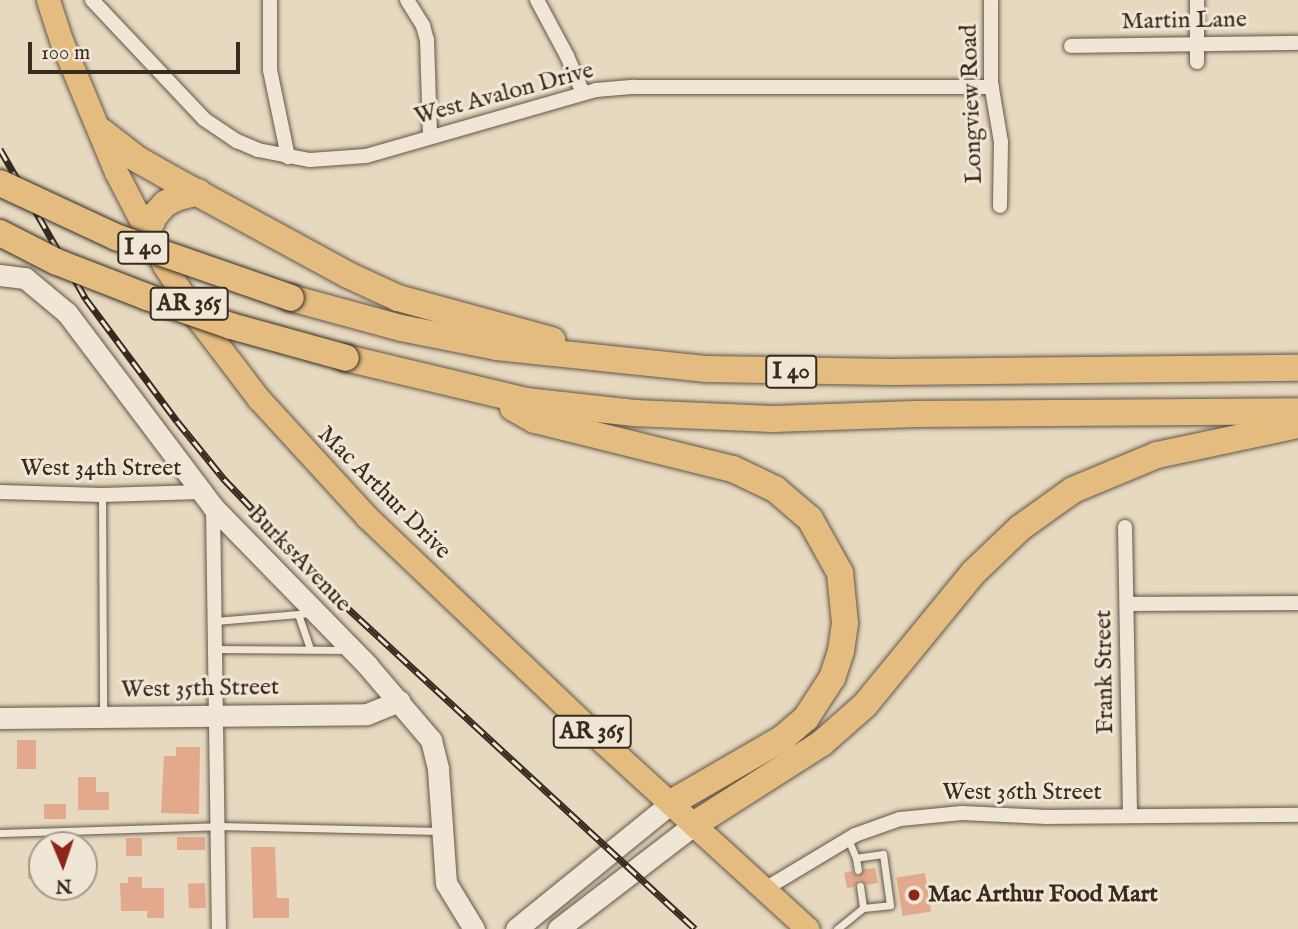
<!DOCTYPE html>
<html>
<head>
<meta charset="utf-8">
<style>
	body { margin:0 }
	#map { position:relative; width:1298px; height:929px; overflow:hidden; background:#e7d9c0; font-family:"IM FELL English",serif }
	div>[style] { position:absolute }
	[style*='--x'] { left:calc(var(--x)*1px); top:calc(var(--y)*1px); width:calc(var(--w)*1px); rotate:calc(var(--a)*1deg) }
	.building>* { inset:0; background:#e3a98c; transform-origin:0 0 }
	.roads { filter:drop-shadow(0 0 2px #625646) drop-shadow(0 0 2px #625646) }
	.lane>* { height:7px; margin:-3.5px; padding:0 3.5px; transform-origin:3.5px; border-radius:3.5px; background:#efe6d6 }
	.street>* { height:14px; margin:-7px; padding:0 7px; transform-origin:7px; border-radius:7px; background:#efe6d6 }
	.secondary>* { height:21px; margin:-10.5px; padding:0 10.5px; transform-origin:10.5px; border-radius:10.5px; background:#efe6d6 }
	.primary>* { height:23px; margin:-11.5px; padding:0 11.5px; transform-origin:11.5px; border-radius:11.5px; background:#e4bc80 }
	.highway>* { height:26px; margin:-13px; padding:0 13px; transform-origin:13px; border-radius:13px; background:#e4bc80 }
	.rail>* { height:7px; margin-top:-3.5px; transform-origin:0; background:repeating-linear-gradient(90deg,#efe6d6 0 13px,#352b1e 0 26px); box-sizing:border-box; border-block:2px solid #352b1e }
	.bridges { filter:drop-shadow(0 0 2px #352b1e) drop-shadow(0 0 2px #352b1e) }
	.highway-bridge>* { height:26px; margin:-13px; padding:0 13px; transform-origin:13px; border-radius:13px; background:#e4bc80 }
	.dots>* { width:19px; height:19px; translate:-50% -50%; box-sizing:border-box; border:4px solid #efe6d6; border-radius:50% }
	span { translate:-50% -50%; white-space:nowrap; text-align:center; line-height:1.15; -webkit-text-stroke:6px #efe6d6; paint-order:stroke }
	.shield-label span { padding:2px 5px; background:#efe6d6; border:2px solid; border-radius:5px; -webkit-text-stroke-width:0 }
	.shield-label { font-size:23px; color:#352b1e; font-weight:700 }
	.street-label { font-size:24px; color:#352b1e }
	.poi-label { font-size:24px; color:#352b1e; font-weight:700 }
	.left { translate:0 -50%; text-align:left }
	.north { position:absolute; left:28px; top:831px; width:70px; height:70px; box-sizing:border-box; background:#efe6d6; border:2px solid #a59b8c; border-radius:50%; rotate:178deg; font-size:19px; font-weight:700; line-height:28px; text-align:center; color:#352b1e }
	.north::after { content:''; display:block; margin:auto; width:24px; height:32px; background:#8f2418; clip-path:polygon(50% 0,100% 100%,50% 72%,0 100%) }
	.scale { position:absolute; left:28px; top:42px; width:212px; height:32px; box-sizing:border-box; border:4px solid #352b1e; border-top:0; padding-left:9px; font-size:21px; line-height:24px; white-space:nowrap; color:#352b1e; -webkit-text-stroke:5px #efe6d6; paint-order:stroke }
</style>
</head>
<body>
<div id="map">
	<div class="building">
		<div style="left:36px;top:740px;width:29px;height:19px;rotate:90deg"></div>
		<div style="clip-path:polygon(176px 747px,200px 747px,199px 814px,161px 813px,164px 756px,176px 756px)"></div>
		<div style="clip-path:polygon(78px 777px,96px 777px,96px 792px,109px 792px,109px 810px,78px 810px)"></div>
		<div style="left:66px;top:804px;width:15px;height:22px;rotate:90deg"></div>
		<div style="left:177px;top:837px;width:28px;height:13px"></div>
		<div style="left:126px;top:838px;width:16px;height:18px"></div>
		<div style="clip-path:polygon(251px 847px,275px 847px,277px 898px,289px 898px,289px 918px,253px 918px)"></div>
		<div style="left:28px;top:857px;width:14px;height:22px"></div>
		<div style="clip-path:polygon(875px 868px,878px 883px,866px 885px,859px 880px,854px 887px,847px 888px,844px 873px,852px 871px,858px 876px,864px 869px)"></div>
		<div style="left:925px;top:873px;width:39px;height:29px;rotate:81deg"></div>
		<div style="clip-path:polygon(128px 877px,142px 877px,142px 888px,164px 888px,164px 918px,147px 918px,147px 911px,121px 911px,120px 883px,128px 883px)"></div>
		<div style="left:205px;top:883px;width:25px;height:17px;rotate:88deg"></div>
	</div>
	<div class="roads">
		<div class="lane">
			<div style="--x:102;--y:495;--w:220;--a:89.7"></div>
			<div style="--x:298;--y:614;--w:37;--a:71"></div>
			<div style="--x:215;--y:621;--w:96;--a:-4.8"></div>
			<div style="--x:215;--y:649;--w:131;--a:0.4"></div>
			<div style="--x:0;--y:833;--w:218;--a:-1.8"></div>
			<div style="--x:218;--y:826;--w:222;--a:1.3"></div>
			<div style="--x:856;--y:858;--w:12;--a:81"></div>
			<div style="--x:860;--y:886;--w:22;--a:82"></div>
			<div style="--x:837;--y:929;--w:33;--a:-39"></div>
			<div style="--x:863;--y:908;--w:27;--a:-6"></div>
			<div style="--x:890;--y:905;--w:51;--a:-97.8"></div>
			<div style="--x:883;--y:854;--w:27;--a:172"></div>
			<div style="--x:856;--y:858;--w:21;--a:-113"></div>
		</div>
		<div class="street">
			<div style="--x:92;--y:0;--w:163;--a:46.7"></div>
			<div style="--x:204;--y:119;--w:40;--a:34"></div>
			<div style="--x:237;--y:141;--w:23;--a:23"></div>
			<div style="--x:258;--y:150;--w:53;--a:10.9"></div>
			<div style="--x:310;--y:160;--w:56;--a:-4.1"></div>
			<div style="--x:366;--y:156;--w:239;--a:-16"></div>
			<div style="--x:596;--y:90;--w:38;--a:-5"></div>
			<div style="--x:634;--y:87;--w:358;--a:0"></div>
			<div style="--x:270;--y:0;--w:70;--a:90"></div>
			<div style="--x:270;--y:70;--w:89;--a:78.3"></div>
			<div style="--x:407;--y:0;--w:31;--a:58"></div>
			<div style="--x:423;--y:26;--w:15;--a:74"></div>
			<div style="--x:427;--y:40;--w:97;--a:88.2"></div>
			<div style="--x:537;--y:0;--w:64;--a:61.8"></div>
			<div style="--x:567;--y:56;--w:40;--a:66.6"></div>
			<div style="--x:991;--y:0;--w:83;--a:90"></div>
			<div style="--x:991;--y:83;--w:60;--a:80.4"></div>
			<div style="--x:1001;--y:142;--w:64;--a:90.9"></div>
			<div style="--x:1071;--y:46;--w:227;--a:-0.8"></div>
			<div style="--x:1197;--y:62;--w:62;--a:-90"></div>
			<div style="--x:0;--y:492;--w:102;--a:1.7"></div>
			<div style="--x:102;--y:495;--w:99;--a:-1.7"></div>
			<div style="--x:213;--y:507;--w:422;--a:89.2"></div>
			<div style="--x:1125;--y:527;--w:289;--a:89"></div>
			<div style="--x:1127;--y:604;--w:171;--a:-0.3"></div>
			<div style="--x:765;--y:889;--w:105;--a:-31"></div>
			<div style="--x:855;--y:835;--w:48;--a:-19.6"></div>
			<div style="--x:900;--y:819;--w:62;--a:-5.5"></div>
			<div style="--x:962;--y:813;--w:85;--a:2.7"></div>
			<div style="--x:1047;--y:817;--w:251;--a:-0.5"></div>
		</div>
		<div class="secondary">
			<div style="--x:0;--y:275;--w:25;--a:7"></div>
			<div style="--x:25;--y:278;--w:55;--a:39.8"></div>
			<div style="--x:67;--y:313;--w:243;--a:53"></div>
			<div style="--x:213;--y:507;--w:221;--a:45.7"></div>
			<div style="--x:367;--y:665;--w:99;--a:49.5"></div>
			<div style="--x:431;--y:740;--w:30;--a:76"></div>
			<div style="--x:438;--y:769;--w:114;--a:86"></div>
			<div style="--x:446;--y:883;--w:54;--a:58.7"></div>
			<div style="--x:0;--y:718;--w:367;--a:-0.6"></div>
			<div style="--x:367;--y:714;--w:35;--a:-22"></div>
			<div style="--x:516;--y:929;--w:200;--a:-39.1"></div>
			<div style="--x:558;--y:929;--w:173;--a:-37.5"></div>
		</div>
		<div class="primary">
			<div style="--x:48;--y:0;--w:42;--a:72"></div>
			<div style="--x:61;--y:40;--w:143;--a:67.4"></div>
			<div style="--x:116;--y:172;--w:105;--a:62.7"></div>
			<div style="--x:164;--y:265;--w:69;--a:57.5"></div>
			<div style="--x:201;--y:323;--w:96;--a:52.7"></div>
			<div style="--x:259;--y:399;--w:160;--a:47.5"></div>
			<div style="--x:367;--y:517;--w:326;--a:43.6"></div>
			<div style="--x:603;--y:742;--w:277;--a:42.4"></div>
		</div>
		<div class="highway">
			<div style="--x:101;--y:131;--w:46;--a:37.9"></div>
			<div style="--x:137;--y:159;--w:40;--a:29.7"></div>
			<div style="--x:172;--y:179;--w:200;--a:28.6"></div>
			<div style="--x:348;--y:275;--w:55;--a:24.7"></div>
			<div style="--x:398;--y:298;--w:160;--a:15.3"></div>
			<div style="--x:147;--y:232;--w:19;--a:-65"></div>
			<div style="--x:155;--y:215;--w:15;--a:-48"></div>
			<div style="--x:165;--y:204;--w:13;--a:-29"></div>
			<div style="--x:176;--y:198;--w:23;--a:-15"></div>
			<div style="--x:291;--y:298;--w:114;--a:15.3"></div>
			<div style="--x:401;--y:328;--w:98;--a:11.2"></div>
			<div style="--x:497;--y:347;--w:211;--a:6"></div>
			<div style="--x:707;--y:369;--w:185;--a:0.9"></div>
			<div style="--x:892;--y:372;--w:406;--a:-0.6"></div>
			<div style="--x:346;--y:358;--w:185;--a:13.4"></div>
			<div style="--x:526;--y:401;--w:109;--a:6.3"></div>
			<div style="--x:634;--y:413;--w:139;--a:2.5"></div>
			<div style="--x:773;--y:419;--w:142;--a:-2"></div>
			<div style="--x:915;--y:414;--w:383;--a:-0.4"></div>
			<div style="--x:513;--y:408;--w:25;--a:29"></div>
			<div style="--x:535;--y:420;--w:204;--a:13.9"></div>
			<div style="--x:733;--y:469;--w:47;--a:25.5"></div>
			<div style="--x:775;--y:489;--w:46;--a:40.6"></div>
			<div style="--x:810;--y:519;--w:62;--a:60.9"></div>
			<div style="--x:840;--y:573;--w:50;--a:84.3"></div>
			<div style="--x:845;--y:623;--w:28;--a:98"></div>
			<div style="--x:841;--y:651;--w:28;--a:108"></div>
			<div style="--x:832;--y:678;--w:48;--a:123"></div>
			<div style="--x:806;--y:718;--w:30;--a:139"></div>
			<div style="--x:783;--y:738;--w:129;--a:149.9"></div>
			<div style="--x:695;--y:824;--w:151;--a:-32.5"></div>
			<div style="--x:822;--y:743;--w:57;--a:-41.5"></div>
			<div style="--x:865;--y:705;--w:171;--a:-50.7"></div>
			<div style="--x:973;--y:573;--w:65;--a:-43.8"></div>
			<div style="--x:1020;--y:528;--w:65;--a:-35.6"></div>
			<div style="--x:1073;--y:490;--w:91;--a:-22.6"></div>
			<div style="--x:1157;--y:455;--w:144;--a:-12"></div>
		</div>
	</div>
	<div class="rail">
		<div style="--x:0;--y:149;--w:173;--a:60.2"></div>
		<div style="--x:86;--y:299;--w:152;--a:53.3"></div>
		<div style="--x:177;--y:421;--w:75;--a:51"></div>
		<div style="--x:224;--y:479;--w:168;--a:46.4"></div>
		<div style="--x:340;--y:601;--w:483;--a:42.7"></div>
	</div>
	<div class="bridges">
		<div class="highway-bridge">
			<div style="--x:0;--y:183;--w:128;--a:25"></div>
			<div style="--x:116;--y:237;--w:185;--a:19.2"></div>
			<div style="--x:0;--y:233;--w:64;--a:27"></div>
			<div style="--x:57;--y:262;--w:97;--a:21.3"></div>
			<div style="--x:147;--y:297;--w:89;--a:19"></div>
			<div style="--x:231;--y:326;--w:119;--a:15.5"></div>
		</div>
	</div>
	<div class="dots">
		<div style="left:914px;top:895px;background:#8f2418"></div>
	</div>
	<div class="shield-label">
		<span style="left:143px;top:248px">I 40</span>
		<span style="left:189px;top:304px">AR 365</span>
		<span style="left:791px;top:372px">I 40</span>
		<span style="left:592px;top:732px">AR 365</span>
	</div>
	<div class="street-label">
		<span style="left:1184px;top:21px;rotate:-1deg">Martin Lane</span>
		<span style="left:504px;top:94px;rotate:-15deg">West Avalon Drive</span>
		<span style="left:972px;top:104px;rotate:-92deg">Longview Road</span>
		<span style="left:101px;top:469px">West 34th Street</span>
		<span style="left:384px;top:493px;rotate:45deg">Mac Arthur Drive</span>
		<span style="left:299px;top:559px;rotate:46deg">Burks Avenue</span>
		<span style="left:1105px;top:672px;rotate:-91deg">Frank Street</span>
		<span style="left:200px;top:689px;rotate:-1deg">West 35th Street</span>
		<span style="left:1022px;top:793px">West 36th Street</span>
	</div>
	<div class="poi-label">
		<span class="left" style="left:928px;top:895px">Mac Arthur Food Mart</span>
	</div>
	<div class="north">N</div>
	<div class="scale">100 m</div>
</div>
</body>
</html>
